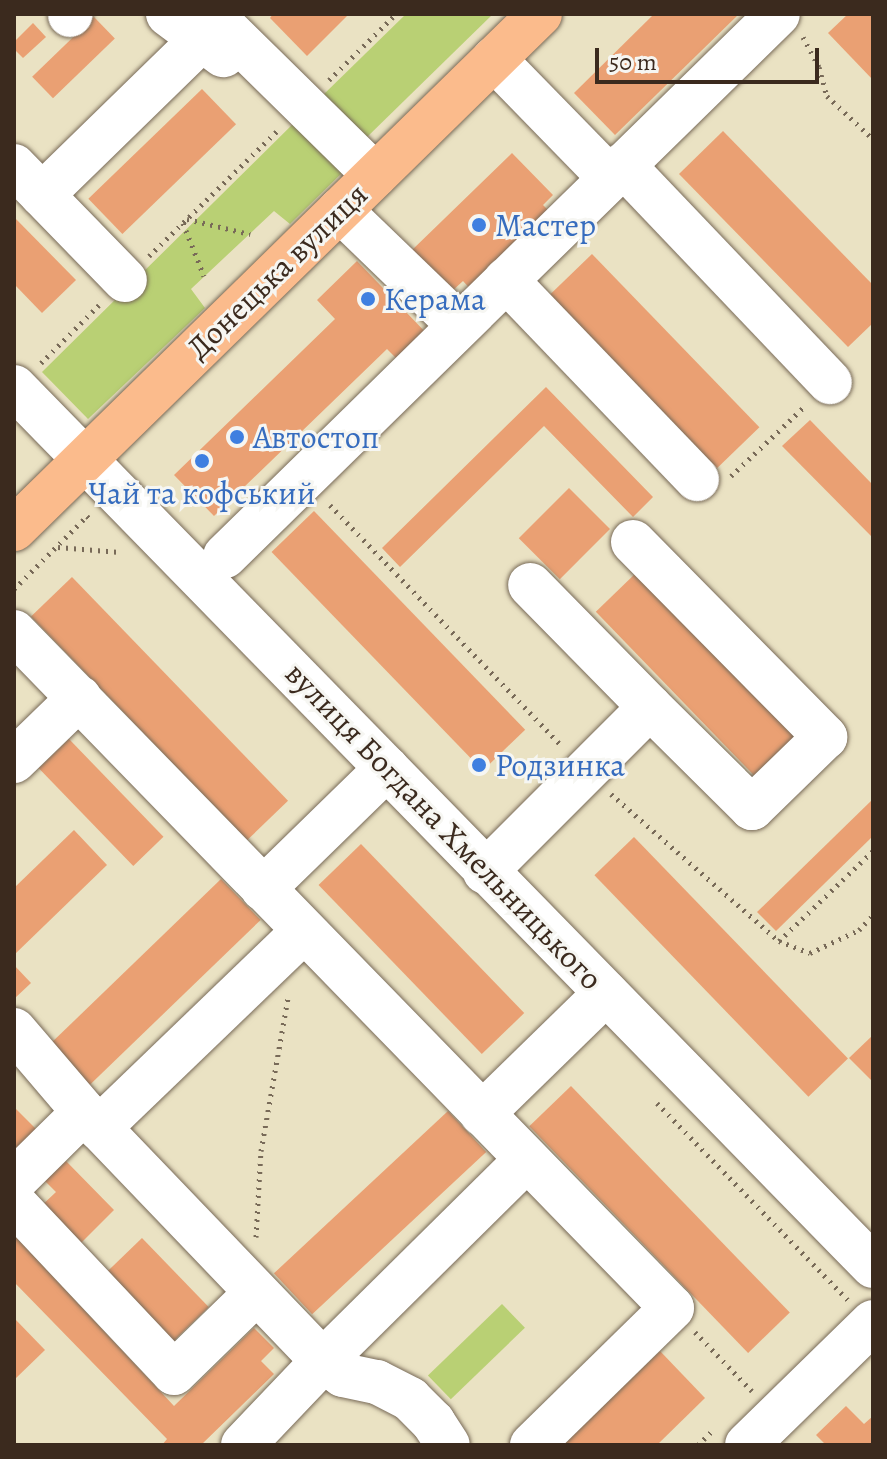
<!DOCTYPE html>
<html>
<head>
<meta charset="utf-8">
<style>
	body { margin:0 }
	#map { position:relative; width:887px; height:1459px; overflow:hidden; background:#eae2c3; font-family:Alegreya,serif }
	div>[style] { position:absolute }
	[style*='--x'] { left:calc(var(--x)*1px); top:calc(var(--y)*1px); width:calc(var(--w)*1px); rotate:calc(var(--a)*1deg) }
	.green>* { inset:0; background:#b9d074; transform-origin:0 0 }
	.building>* { inset:0; background:#eaa073; transform-origin:0 0 }
	.path>* { height:5px; margin-top:-2.5px; transform-origin:0; background:repeating-linear-gradient(90deg,#786a58 0 2px,transparent 0 8px) }
	.roads { filter:drop-shadow(0 0 2px #786a58) drop-shadow(0 0 2px #786a58) }
	.minor>* { height:44px; margin:-22px; padding:0 22px; transform-origin:22px; border-radius:22px; background:#fff }
	.major>* { height:44px; margin:-22px; padding:0 22px; transform-origin:22px; border-radius:22px; background:#fbbb8c }
	.dots>* { width:22px; height:22px; translate:-50% -50%; box-sizing:border-box; border:4px solid #f6f6f2; border-radius:50% }
	span { translate:-50% -50%; white-space:nowrap; text-align:center; line-height:1.15; -webkit-text-stroke:6px #f6f6f2; paint-order:stroke }
	.shop-label { font-size:32px; color:#366cbe }
	.left { translate:0 -50%; text-align:left }
	.street-label { font-size:32px; color:#3b2a1e }
	.frame { position:absolute; inset:0; border:16px solid #3b2a1e; pointer-events:none }
	.scale { position:absolute; left:595px; top:48px; width:224px; height:36px; box-sizing:border-box; border:4px solid #3b2a1e; border-top:0; padding-left:10px; font-size:24px; line-height:28px; white-space:nowrap; color:#3b2a1e; -webkit-text-stroke:6px #f6f6f2; paint-order:stroke }
</style>
</head>
<body>
<div id="map">
	<div class="green">
		<div style="clip-path:polygon(406px 14px,493px 14px,364px 140px,322px 96px)"></div>
		<div style="clip-path:polygon(303px 114px,347px 168px,290px 224px,274px 211px,191px 289px,205px 308px,88px 419px,42px 372px)"></div>
		<div style="left:502px;top:1304px;width:33px;height:103px;rotate:46deg"></div>
	</div>
	<div class="building">
		<div style="clip-path:polygon(273px 14px,349px 14px,307px 56px,270px 18px)"></div>
		<div style="clip-path:polygon(654px 14px,739px 14px,615px 135px,574px 93px)"></div>
		<div style="clip-path:polygon(848px 14px,873px 14px,873px 80px,828px 33px)"></div>
		<div style="left:94px;top:17px;width:30px;height:86px;rotate:46deg"></div>
		<div style="clip-path:polygon(33px 23px,46px 37px,23px 58px,14px 49px,14px 42px)"></div>
		<div style="left:202px;top:89px;width:49px;height:158px;rotate:46deg"></div>
		<div style="clip-path:polygon(723px 131px,873px 285px,873px 323px,848px 347px,679px 174px)"></div>
		<div style="clip-path:polygon(512px 153px,553px 195px,543px 205px,554px 216px,475px 294px,463px 281px,450px 293px,410px 252px)"></div>
		<div style="clip-path:polygon(14px 217px,76px 280px,42px 313px,14px 284px)"></div>
		<div style="left:592px;top:254px;width:241px;height:59px;rotate:46deg"></div>
		<div style="clip-path:polygon(357px 261px,430px 337px,402px 364px,387px 349px,214px 516px,174px 475px,335px 319px,317px 300px)"></div>
		<div style="clip-path:polygon(546px 387px,653px 497px,633px 517px,544px 426px,400px 567px,382px 548px)"></div>
		<div style="clip-path:polygon(810px 420px,873px 485px,873px 538px,782px 446px)"></div>
		<div style="left:569px;top:488px;width:58px;height:71px;rotate:45deg"></div>
		<div style="left:314px;top:511px;width:304px;height:59px;rotate:46deg"></div>
		<div style="left:639px;top:570px;width:232px;height:60px;rotate:46deg"></div>
		<div style="left:72px;top:577px;width:311px;height:57px;rotate:46deg"></div>
		<div style="left:69px;top:739px;width:136px;height:42px;rotate:46deg"></div>
		<div style="clip-path:polygon(873px 799px,873px 836px,776px 931px,757px 912px)"></div>
		<div style="clip-path:polygon(74px 830px,107px 865px,14px 955px,14px 888px)"></div>
		<div style="left:634px;top:837px;width:308px;height:55px;rotate:46deg"></div>
		<div style="left:361px;top:844px;width:235px;height:59px;rotate:46deg"></div>
		<div style="left:221px;top:879px;width:57px;height:238px;rotate:46deg"></div>
		<div style="clip-path:polygon(14px 965px,31px 983px,14px 999px)"></div>
		<div style="clip-path:polygon(873px 1035px,873px 1082px,849px 1058px)"></div>
		<div style="left:571px;top:1086px;width:315px;height:58px;rotate:46deg"></div>
		<div style="clip-path:polygon(14px 1107px,38px 1131px,14px 1155px)"></div>
		<div style="left:448px;top:1111px;width:56px;height:238px;rotate:47deg"></div>
		<div style="clip-path:polygon(66px 1161px,114px 1210px,76px 1248px,38px 1209px,56px 1192px,45px 1181px)"></div>
		<div style="clip-path:polygon(14px 1235px,174px 1406px,254px 1328px,274px 1348px,261px 1361px,274px 1374px,201px 1445px,162px 1445px,167px 1439px,14px 1282px)"></div>
		<div style="left:142px;top:1238px;width:96px;height:54px;rotate:46deg"></div>
		<div style="clip-path:polygon(14px 1318px,45px 1350px,14px 1380px)"></div>
		<div style="clip-path:polygon(660px 1351px,705px 1398px,657px 1445px,563px 1445px)"></div>
		<div style="clip-path:polygon(846px 1406px,864px 1424px,873px 1416px,873px 1445px,826px 1445px,816px 1435px)"></div>
	</div>
	<div class="path">
		<div style="--x:803;--y:37;--w:34;--a:62"></div>
		<div style="--x:819;--y:67;--w:30;--a:75"></div>
		<div style="--x:827;--y:96;--w:63;--a:43.1"></div>
		<div style="--x:329;--y:80;--w:94;--a:-44.6"></div>
		<div style="--x:187;--y:219;--w:65;--a:13.4"></div>
		<div style="--x:183;--y:223;--w:57;--a:68.4"></div>
		<div style="--x:149;--y:256;--w:182;--a:-44.3"></div>
		<div style="--x:41;--y:363;--w:82;--a:-45"></div>
		<div style="--x:731;--y:476;--w:102;--a:-43.4"></div>
		<div style="--x:330;--y:505;--w:333;--a:46.1"></div>
		<div style="--x:58;--y:547;--w:62;--a:4.6"></div>
		<div style="--x:14;--y:589;--w:103;--a:-45"></div>
		<div style="--x:87;--y:516;--w:4;--a:45"></div>
		<div style="--x:611;--y:794;--w:223;--a:41.2"></div>
		<div style="--x:779;--y:941;--w:33;--a:21"></div>
		<div style="--x:810;--y:953;--w:54;--a:-25.1"></div>
		<div style="--x:859;--y:930;--w:21;--a:-47"></div>
		<div style="--x:779;--y:941;--w:130;--a:-43.8"></div>
		<div style="--x:657;--y:1103;--w:274;--a:45.9"></div>
		<div style="--x:256;--y:1237;--w:86;--a:-86.7"></div>
		<div style="--x:261;--y:1151;--w:155;--a:-80"></div>
		<div style="--x:695;--y:1332;--w:82;--a:46"></div>
		<div style="--x:698;--y:1445;--w:20;--a:-45"></div>
	</div>
	<div class="roads">
		<div class="minor">
			<div style="--x:168;--y:14;--w:69;--a:36.7"></div>
			<div style="--x:211;--y:14;--w:230;--a:44.5"></div>
			<div style="--x:70;--y:15;--w:1;--a:-45"></div>
			<div style="--x:494;--y:59;--w:166;--a:45.7"></div>
			<div style="--x:623;--y:165;--w:300;--a:46.4"></div>
			<div style="--x:14;--y:166;--w:159;--a:45.8"></div>
			<div style="--x:42;--y:195;--w:221;--a:-44.3"></div>
			<div style="--x:340;--y:210;--w:165;--a:44"></div>
			<div style="--x:506;--y:280;--w:276;--a:46.2"></div>
			<div style="--x:14;--y:387;--w:1229;--a:45.66"></div>
			<div style="--x:633;--y:542;--w:274;--a:45.4"></div>
			<div style="--x:825;--y:737;--w:102;--a:135.8"></div>
			<div style="--x:752;--y:808;--w:144;--a:-135.3"></div>
			<div style="--x:225;--y:556;--w:774;--a:-44.42"></div>
			<div style="--x:14;--y:632;--w:943;--a:45.77"></div>
			<div style="--x:672;--y:1308;--w:196;--a:135.6"></div>
			<div style="--x:14;--y:761;--w:91;--a:-44.1"></div>
			<div style="--x:485;--y:872;--w:233;--a:-45"></div>
			<div style="--x:650;--y:707;--w:171;--a:-134.5"></div>
			<div style="--x:263;--y:889;--w:173;--a:-44.3"></div>
			<div style="--x:14;--y:1030;--w:108;--a:49.5"></div>
			<div style="--x:84;--y:1112;--w:345;--a:46.2"></div>
			<div style="--x:323;--y:1361;--w:286;--a:-44.7"></div>
			<div style="--x:482;--y:1114;--w:173;--a:-44.3"></div>
			<div style="--x:99;--y:1128;--w:284;--a:-43.9"></div>
			<div style="--x:14;--y:1181;--w:98;--a:-44.6"></div>
			<div style="--x:14;--y:1203;--w:233;--a:46.7"></div>
			<div style="--x:174;--y:1373;--w:115;--a:-44.3"></div>
			<div style="--x:243;--y:1445;--w:116;--a:-46.4"></div>
			<div style="--x:323;--y:1361;--w:24;--a:35"></div>
			<div style="--x:343;--y:1375;--w:35;--a:12"></div>
			<div style="--x:377;--y:1382;--w:37;--a:27"></div>
			<div style="--x:410;--y:1399;--w:33;--a:45"></div>
			<div style="--x:433;--y:1422;--w:27;--a:57"></div>
			<div style="--x:747;--y:1445;--w:176;--a:-44.3"></div>
		</div>
		<div class="major">
			<div style="--x:14;--y:529;--w:736;--a:-44.39"></div>
		</div>
	</div>
	<div class="dots">
		<div style="left:479px;top:225px;background:#3f7fe0"></div>
		<div style="left:368px;top:299px;background:#3f7fe0"></div>
		<div style="left:237px;top:437px;background:#3f7fe0"></div>
		<div style="left:202px;top:461px;background:#3f7fe0"></div>
		<div style="left:479px;top:765px;background:#3f7fe0"></div>
	</div>
	<div class="shop-label">
		<span class="left" style="left:495px;top:225px">Мастер</span>
		<span class="left" style="left:384px;top:299px">Керама</span>
		<span class="left" style="left:253px;top:437px">Автостоп</span>
		<span style="left:202px;top:493px">Чай та кофський</span>
		<span class="left" style="left:495px;top:765px">Родзинка</span>
	</div>
	<div class="street-label">
		<span style="left:277px;top:271px;rotate:-44deg">Донецька вулиця</span>
		<span style="left:444px;top:826px;rotate:46deg">вулиця Богдана Хмельницького</span>
	</div>
	<div class="frame"></div>
	<div class="scale">50 m</div>
</div>
</body>
</html>
